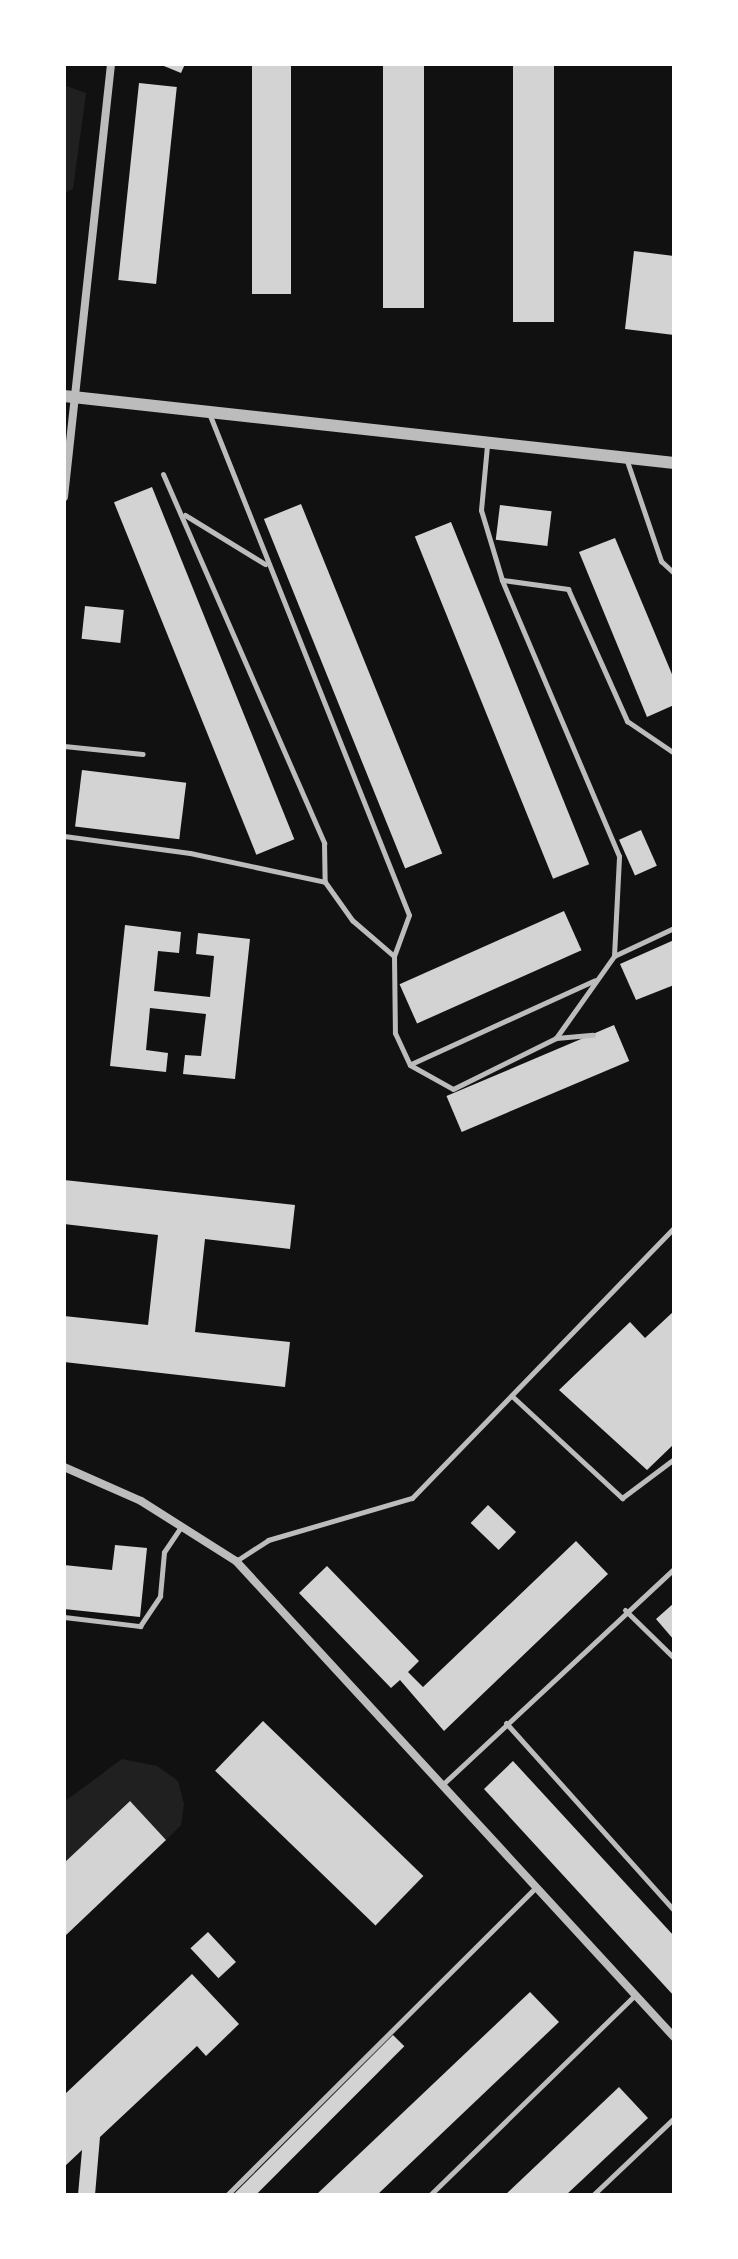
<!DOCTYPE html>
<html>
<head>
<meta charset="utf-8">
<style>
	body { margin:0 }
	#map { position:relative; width:738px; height:2259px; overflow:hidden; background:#111; font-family:Rubik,sans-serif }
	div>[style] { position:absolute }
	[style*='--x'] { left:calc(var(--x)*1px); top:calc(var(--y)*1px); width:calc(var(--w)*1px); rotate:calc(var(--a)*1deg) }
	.green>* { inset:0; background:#202020 }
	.building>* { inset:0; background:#d3d3d3; transform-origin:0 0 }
	.service>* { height:5px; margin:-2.5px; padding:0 2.5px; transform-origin:2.5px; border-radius:2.5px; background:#bcbcbc }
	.minor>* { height:8px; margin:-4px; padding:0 4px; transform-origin:4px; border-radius:4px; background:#bcbcbc }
	.tertiary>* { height:12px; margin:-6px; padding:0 6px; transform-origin:6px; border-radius:6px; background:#bcbcbc }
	span { translate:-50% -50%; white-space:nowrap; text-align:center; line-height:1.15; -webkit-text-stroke:6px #fff; paint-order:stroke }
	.frame { position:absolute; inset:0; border:66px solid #fff; pointer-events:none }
</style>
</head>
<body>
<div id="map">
	<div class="green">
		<div style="clip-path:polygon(64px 85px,86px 93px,73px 189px,64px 193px)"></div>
		<div style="clip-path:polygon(122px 1759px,157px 1766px,178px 1781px,184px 1804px,181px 1825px,166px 1840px,129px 1801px,64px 1863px,64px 1802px)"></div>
	</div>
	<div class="building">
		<div style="clip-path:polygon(159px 64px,185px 64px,181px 73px)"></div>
		<div style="left:252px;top:64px;width:39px;height:230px"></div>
		<div style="left:383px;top:64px;width:41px;height:244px"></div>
		<div style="left:513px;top:64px;width:41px;height:258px"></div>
		<div style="left:139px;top:83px;width:38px;height:198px;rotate:6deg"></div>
		<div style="clip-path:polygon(634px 251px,674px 256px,674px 335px,625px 329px)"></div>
		<div style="left:152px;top:487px;width:380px;height:41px;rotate:68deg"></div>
		<div style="left:301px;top:504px;width:377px;height:40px;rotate:68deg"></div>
		<div style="left:500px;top:505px;width:52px;height:35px;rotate:7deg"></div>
		<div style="left:451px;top:522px;width:369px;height:39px;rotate:68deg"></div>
		<div style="clip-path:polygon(615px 538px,674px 679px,674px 705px,647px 717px,579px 552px)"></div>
		<div style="left:85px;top:606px;width:39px;height:33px;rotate:6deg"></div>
		<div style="left:82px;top:770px;width:105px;height:57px;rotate:7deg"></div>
		<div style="left:641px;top:830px;width:39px;height:24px;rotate:66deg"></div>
		<div style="left:564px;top:911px;width:43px;height:180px;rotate:66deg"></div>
		<div style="clip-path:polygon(125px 925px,181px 932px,179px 953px,158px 951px,154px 991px,210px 997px,214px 956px,196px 954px,198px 933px,250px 939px,235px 1079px,183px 1074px,185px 1055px,201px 1056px,206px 1014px,150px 1008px,146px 1050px,168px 1053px,166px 1072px,110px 1066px)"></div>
		<div style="clip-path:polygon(674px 940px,674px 985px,636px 1000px,620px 964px)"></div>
		<div style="left:614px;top:1025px;width:39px;height:182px;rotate:67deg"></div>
		<div style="clip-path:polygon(64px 1180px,295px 1205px,290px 1249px,205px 1239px,195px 1332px,290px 1342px,285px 1387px,64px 1362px,64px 1316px,148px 1325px,158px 1235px,64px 1224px)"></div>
		<div style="clip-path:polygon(674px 1311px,674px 1444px,647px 1470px,559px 1390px,630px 1322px,645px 1338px)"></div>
		<div style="left:488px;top:1505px;width:39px;height:25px;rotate:44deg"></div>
		<div style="clip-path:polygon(576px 1541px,608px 1574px,444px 1731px,400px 1680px,391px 1688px,299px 1593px,327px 1566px,419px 1661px,408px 1672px,423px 1687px)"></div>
		<div style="clip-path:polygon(115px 1545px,147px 1548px,140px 1617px,64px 1609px,64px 1565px,112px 1570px)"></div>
		<div style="clip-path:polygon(674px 1603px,674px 1640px,656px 1619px)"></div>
		<div style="left:263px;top:1721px;width:223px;height:69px;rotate:44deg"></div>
		<div style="clip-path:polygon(513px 1761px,674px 1936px,674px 1996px,484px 1789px)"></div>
		<div style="clip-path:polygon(130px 1801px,166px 1840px,64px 1937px,64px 1863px)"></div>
		<div style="left:208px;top:1932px;width:41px;height:24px;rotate:47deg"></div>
		<div style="clip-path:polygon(192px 1974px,239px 2024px,206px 2056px,197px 2046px,100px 2137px,95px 2195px,78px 2195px,82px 2150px,64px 2167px,64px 2095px)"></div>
		<div style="clip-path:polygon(530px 1992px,559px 2022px,377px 2195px,316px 2195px)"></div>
		<div style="left:393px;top:2035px;width:16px;height:226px;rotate:45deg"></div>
		<div style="clip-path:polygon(619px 2087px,648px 2118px,566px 2195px,505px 2195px)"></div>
	</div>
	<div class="service">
		<div style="--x:209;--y:413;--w:540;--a:68.28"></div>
		<div style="--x:409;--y:915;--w:44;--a:110.1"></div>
		<div style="--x:394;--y:956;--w:77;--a:89.3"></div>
		<div style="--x:395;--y:1033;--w:35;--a:65"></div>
		<div style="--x:410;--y:1065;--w:49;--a:29.2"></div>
		<div style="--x:453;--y:1089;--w:115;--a:-26.3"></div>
		<div style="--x:556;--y:1038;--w:100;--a:-54.7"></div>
		<div style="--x:614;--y:956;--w:100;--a:-87.1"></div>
		<div style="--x:619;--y:856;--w:300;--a:-113"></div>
		<div style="--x:502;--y:580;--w:73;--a:-106.7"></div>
		<div style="--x:481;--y:510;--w:65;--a:-84.7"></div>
		<div style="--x:627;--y:461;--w:106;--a:71.2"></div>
		<div style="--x:661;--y:561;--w:18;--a:43"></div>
		<div style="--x:163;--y:474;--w:403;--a:66.4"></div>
		<div style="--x:324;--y:843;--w:39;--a:89"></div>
		<div style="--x:185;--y:515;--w:94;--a:31.5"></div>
		<div style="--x:503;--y:580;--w:66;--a:7.9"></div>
		<div style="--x:568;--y:589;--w:145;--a:65.9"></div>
		<div style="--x:627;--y:721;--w:57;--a:34.2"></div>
		<div style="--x:64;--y:746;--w:79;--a:5.8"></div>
		<div style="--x:64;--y:836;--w:127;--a:7.7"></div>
		<div style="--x:190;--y:853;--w:138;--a:12.1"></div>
		<div style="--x:325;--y:882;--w:47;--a:54.6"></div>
		<div style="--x:352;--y:920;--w:55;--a:40.6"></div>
		<div style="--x:614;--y:956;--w:66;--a:-25"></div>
		<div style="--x:556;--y:1038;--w:37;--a:-5"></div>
		<div style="--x:411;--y:1064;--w:202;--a:-24.5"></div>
		<div style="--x:513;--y:1397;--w:149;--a:42.8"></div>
		<div style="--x:622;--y:1498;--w:65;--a:-36.9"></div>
		<div style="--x:236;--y:1561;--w:38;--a:-33"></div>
		<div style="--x:268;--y:1540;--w:150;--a:-16.3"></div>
		<div style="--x:412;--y:1498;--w:376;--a:-45.9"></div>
		<div style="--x:625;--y:1610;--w:69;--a:44.4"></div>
		<div style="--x:64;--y:1617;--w:77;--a:6.8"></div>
		<div style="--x:140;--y:1626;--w:36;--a:-56"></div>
		<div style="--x:160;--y:1596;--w:44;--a:-84.8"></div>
		<div style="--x:164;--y:1552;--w:30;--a:-56"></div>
		<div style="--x:506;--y:1723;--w:251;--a:48.1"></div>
		<div style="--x:442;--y:1785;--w:317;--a:-43"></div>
		<div style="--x:227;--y:2195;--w:433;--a:-44.9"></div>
		<div style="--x:430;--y:2195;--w:285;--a:-44.3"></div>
		<div style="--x:593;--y:2195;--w:112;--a:-43.5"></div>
	</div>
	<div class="minor">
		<div style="--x:64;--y:497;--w:436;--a:-83.8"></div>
		<div style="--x:64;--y:1467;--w:84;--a:23.8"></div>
		<div style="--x:141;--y:1501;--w:112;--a:32.3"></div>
		<div style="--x:236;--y:1561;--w:647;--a:47.38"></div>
	</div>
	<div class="tertiary">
		<div style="--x:64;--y:396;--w:614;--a:6.27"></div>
	</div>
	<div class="frame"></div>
</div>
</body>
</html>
